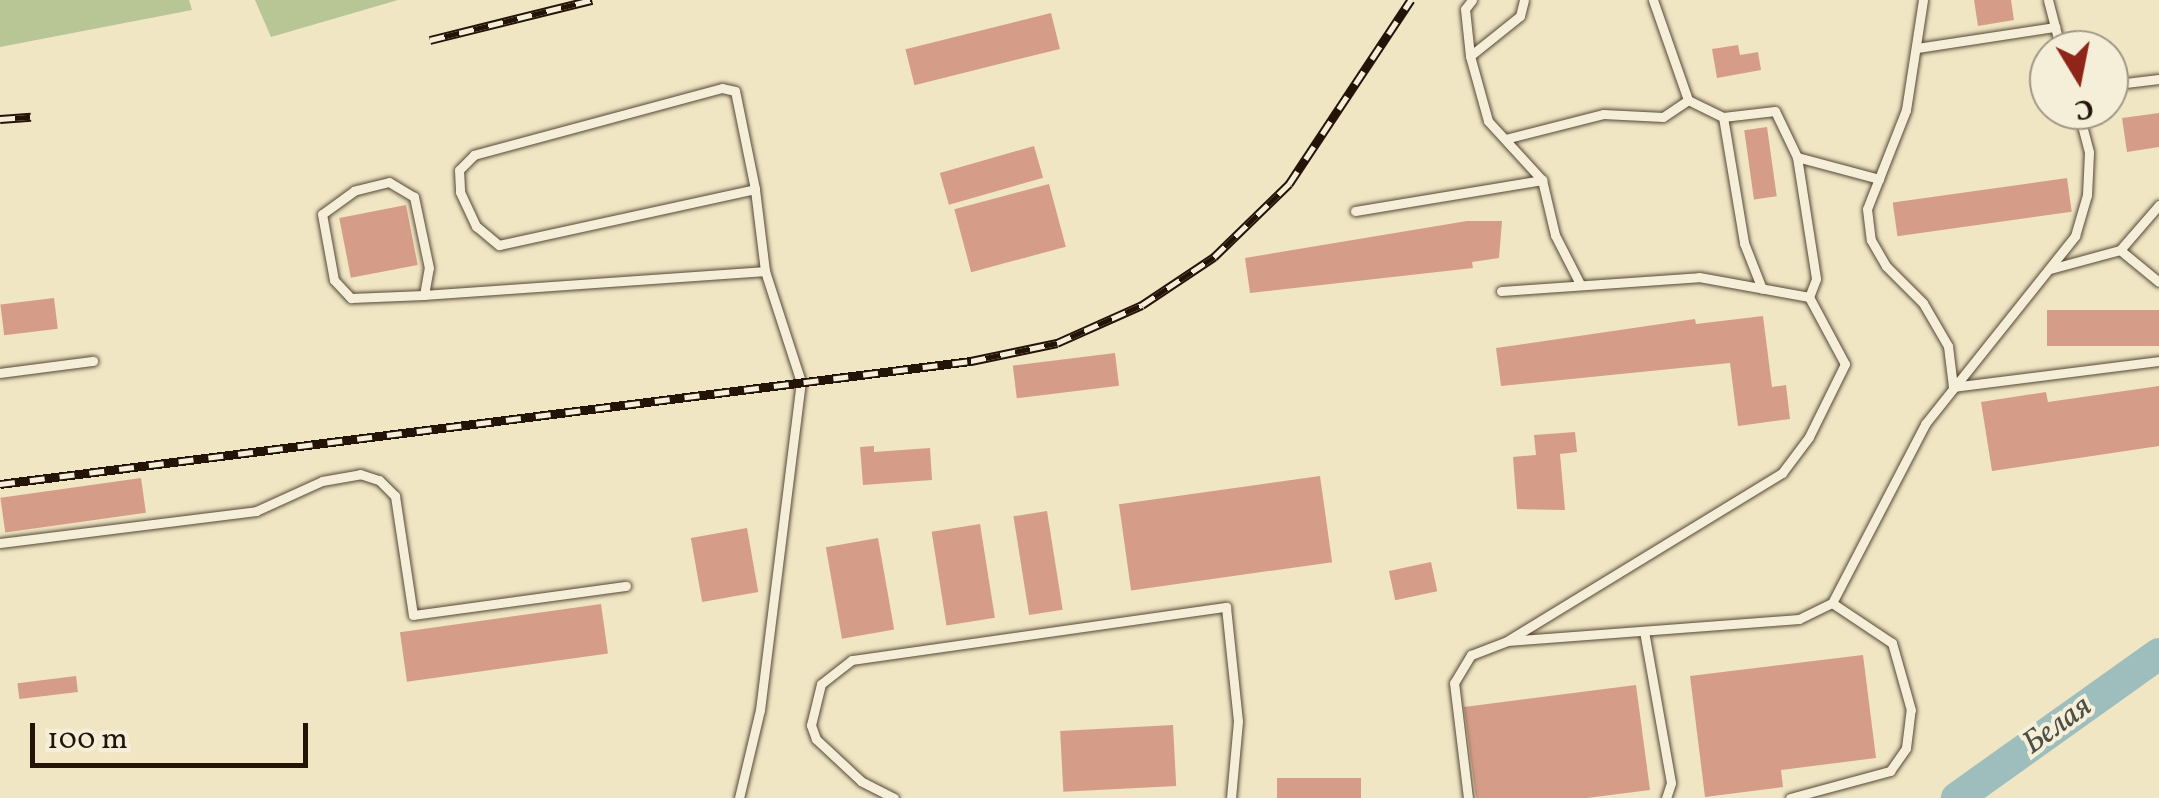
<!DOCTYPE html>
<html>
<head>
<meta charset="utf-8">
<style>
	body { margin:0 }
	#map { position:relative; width:2159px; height:798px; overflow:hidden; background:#f0e6c4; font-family:Vollkorn,serif }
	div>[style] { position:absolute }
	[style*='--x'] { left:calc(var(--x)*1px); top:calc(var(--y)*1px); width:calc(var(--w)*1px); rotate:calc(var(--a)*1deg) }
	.green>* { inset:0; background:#b8c595 }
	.river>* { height:32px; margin:-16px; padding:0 16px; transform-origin:16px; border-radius:16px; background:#9dbebc }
	.building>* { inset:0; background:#d59d87; transform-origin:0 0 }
	.roads { filter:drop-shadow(0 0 2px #574836) drop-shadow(0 0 2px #574836) }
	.service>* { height:9px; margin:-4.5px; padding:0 4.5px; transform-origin:4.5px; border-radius:4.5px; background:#f5efd9 }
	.rail>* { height:9px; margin-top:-4.5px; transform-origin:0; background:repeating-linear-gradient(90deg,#f5efd9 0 15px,#241407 0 30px); box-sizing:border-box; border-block:2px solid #241407 }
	span { translate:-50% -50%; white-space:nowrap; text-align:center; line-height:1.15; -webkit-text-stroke:8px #f5efd9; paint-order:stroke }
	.water-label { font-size:32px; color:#4e5046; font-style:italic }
	.north { position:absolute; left:2029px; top:30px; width:100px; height:100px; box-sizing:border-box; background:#f5efd9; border:2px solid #a19785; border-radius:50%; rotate:170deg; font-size:28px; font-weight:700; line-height:40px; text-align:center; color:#241407 }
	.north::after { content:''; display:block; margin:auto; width:35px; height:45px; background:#8f2418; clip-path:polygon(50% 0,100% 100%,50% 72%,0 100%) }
	.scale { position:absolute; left:30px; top:723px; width:278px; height:45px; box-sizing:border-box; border:5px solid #241407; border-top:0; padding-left:12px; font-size:30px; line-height:35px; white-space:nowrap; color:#241407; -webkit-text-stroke:8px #f5efd9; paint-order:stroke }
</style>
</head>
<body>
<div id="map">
	<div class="green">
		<div style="clip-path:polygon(0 0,189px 0,192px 10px,0 47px)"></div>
		<div style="clip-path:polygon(255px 0,398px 0,271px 37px)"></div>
	</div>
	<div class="river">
		<div style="--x:1957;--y:798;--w:248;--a:-35.5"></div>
	</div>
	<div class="building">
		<div style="clip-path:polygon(1974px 0,2011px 0,2014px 20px,1978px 26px)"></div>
		<div style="left:1051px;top:13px;width:37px;height:150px;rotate:76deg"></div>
		<div style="clip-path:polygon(1738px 45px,1740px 55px,1758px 52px,1761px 70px,1717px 78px,1712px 49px)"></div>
		<div style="clip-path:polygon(2159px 113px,2159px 147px,2127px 152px,2122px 118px)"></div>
		<div style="left:1767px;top:127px;width:70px;height:23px;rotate:82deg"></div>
		<div style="left:1034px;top:146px;width:33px;height:98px;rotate:74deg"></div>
		<div style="left:2067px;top:178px;width:34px;height:176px;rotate:82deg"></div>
		<div style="left:1049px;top:184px;width:65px;height:98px;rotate:75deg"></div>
		<div style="left:406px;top:205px;width:61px;height:68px;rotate:79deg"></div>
		<div style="clip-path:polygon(1467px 221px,1502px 221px,1499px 258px,1472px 262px,1473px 268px,1250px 293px,1245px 258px)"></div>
		<div style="left:54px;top:298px;width:31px;height:54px;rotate:83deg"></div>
		<div style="left:2159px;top:310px;width:36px;height:112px;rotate:90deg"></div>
		<div style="clip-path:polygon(1763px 316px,1772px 387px,1786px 385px,1790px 419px,1738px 426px,1730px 363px,1501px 386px,1496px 348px,1695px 319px,1696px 324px)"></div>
		<div style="left:1115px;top:353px;width:33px;height:103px;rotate:83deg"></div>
		<div style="clip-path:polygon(2159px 386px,2159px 446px,1992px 471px,1981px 402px,2046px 392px,2048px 402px)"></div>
		<div style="clip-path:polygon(1575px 432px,1577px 452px,1560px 454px,1565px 510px,1517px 509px,1513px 457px,1536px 455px,1534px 435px)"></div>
		<div style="clip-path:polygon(874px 446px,874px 452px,930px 448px,932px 480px,863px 485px,860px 447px)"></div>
		<div style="left:1320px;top:476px;width:87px;height:203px;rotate:82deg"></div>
		<div style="left:141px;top:478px;width:35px;height:142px;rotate:82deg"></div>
		<div style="left:1047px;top:511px;width:100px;height:34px;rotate:81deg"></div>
		<div style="left:980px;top:524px;width:95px;height:49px;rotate:81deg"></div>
		<div style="left:747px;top:528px;width:65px;height:57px;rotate:80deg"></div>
		<div style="left:878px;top:538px;width:93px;height:53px;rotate:80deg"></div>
		<div style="left:1431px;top:562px;width:30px;height:43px;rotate:78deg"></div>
		<div style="left:601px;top:604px;width:50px;height:203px;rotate:82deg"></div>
		<div style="clip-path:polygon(1863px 655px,1876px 758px,1781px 770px,1783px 787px,1705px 797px,1690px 676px)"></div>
		<div style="left:76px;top:676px;width:16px;height:59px;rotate:83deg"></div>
		<div style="clip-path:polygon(1636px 685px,1650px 790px,1587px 798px,1476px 798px,1464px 707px)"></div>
		<div style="left:1173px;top:725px;width:61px;height:113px;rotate:87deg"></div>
		<div style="left:1277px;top:778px;width:84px;height:20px"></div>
	</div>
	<div class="roads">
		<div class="service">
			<div style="--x:1472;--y:0;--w:11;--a:128"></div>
			<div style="--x:1465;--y:9;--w:47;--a:83.9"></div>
			<div style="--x:1470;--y:56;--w:67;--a:74.5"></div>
			<div style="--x:1488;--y:121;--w:80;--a:47.5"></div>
			<div style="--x:1542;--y:180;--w:57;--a:76.7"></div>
			<div style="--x:1555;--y:235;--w:53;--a:62.9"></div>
			<div style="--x:1653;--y:0;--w:106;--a:70.7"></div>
			<div style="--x:1688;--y:100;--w:39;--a:26"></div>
			<div style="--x:1723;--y:117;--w:128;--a:80.5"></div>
			<div style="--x:1744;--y:243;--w:49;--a:68.6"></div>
			<div style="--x:1923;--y:0;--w:111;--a:98.8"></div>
			<div style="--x:1906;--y:110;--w:106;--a:111.5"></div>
			<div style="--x:1867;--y:209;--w:31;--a:83"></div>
			<div style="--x:1871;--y:240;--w:30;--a:60"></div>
			<div style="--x:1886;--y:266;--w:52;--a:45"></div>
			<div style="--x:1923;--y:303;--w:50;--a:59.8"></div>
			<div style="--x:1948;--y:346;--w:41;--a:83"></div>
			<div style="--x:2048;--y:0;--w:52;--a:75.4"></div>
			<div style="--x:1917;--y:48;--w:140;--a:-8.7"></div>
			<div style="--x:1470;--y:56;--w:64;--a:-38.7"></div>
			<div style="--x:1520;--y:16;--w:16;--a:-76"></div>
			<div style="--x:2109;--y:85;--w:50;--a:-6.8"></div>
			<div style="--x:1723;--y:117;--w:52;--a:-6.6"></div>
			<div style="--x:1775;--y:111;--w:51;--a:64.4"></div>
			<div style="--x:1797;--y:157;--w:123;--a:81.1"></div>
			<div style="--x:1816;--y:279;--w:19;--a:111"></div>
			<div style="--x:1505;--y:139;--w:101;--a:-14.3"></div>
			<div style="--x:1603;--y:114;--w:60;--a:2.9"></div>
			<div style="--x:1663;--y:117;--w:30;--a:-34"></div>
			<div style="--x:1797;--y:157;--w:85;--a:15"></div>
			<div style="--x:1355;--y:211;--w:190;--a:-9.4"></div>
			<div style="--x:2120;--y:250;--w:50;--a:39.4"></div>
			<div style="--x:2050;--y:269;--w:73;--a:-15.2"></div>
			<div style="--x:2120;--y:250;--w:60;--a:-49.1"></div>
			<div style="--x:1501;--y:291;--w:198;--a:-4"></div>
			<div style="--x:1699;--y:277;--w:112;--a:10.3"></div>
			<div style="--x:1809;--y:297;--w:76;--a:61.8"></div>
			<div style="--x:1845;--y:364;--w:81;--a:116.3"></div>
			<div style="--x:1809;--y:437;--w:45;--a:126.9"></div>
			<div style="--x:1782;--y:473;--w:319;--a:148.6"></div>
			<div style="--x:424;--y:295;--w:27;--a:-80"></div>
			<div style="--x:429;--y:268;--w:73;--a:-101.9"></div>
			<div style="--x:414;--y:197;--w:29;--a:-149"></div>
			<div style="--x:389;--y:182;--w:36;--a:166"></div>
			<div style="--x:354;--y:191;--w:39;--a:144"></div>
			<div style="--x:322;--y:214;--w:67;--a:79.7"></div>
			<div style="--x:334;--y:280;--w:25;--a:47"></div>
			<div style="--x:351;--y:298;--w:73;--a:-2.4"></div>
			<div style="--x:424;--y:295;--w:342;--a:-4"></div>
			<div style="--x:0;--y:373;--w:94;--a:-7.4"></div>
			<div style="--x:1953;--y:387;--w:208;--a:-7.2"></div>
			<div style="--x:0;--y:543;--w:258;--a:-7.1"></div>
			<div style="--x:256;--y:511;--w:72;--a:-24.4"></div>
			<div style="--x:322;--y:481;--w:39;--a:-10"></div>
			<div style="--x:360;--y:474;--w:20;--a:18"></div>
			<div style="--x:379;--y:480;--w:23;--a:45"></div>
			<div style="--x:395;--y:496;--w:120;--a:81.4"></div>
			<div style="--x:413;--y:615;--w:215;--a:-7.8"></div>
			<div style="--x:1644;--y:631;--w:154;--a:79.9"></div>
			<div style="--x:1671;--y:783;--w:16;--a:108"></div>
			<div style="--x:739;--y:798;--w:90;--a:-76.6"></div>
			<div style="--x:760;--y:710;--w:331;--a:-82.9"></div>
			<div style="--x:801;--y:382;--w:117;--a:-108"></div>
			<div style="--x:765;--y:271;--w:83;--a:-97"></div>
			<div style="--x:755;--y:189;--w:100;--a:-101.5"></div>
			<div style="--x:735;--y:91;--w:13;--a:-167"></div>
			<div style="--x:722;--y:88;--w:257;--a:164.9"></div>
			<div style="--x:474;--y:155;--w:21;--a:135"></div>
			<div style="--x:459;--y:170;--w:22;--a:87"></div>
			<div style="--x:460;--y:192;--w:38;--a:65"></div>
			<div style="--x:476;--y:226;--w:30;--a:40"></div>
			<div style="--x:499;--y:245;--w:262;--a:-12.3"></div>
			<div style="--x:894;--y:798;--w:37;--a:-153"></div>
			<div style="--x:861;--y:781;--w:62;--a:-137"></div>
			<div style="--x:816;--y:739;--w:15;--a:-110"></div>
			<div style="--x:811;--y:725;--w:42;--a:-76.3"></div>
			<div style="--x:821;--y:684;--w:39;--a:-38"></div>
			<div style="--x:852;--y:660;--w:378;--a:-8.1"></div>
			<div style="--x:1226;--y:607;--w:115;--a:84"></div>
			<div style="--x:1238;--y:721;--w:77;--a:95.2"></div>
			<div style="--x:1468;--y:798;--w:116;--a:-96.9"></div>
			<div style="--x:1454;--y:683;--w:33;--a:-59"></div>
			<div style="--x:1471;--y:655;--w:39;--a:-21"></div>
			<div style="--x:1507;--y:641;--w:293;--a:-4.3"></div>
			<div style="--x:1799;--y:619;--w:37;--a:-26"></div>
			<div style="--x:1832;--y:603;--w:202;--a:-62.5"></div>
			<div style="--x:1925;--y:424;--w:241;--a:-51.4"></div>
			<div style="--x:2075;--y:236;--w:43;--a:-73.7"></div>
			<div style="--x:2087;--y:195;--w:43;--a:-87.3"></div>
			<div style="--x:2089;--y:152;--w:43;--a:-104.7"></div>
			<div style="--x:1790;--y:798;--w:104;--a:-15.1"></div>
			<div style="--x:1890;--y:771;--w:28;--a:-55"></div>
			<div style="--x:1906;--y:748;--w:38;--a:-83"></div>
			<div style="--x:1911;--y:710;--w:70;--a:-105.8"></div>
			<div style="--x:1892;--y:643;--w:72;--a:-146.3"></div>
		</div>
	</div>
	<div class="rail">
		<div style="--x:430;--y:40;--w:167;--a:-13.9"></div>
		<div style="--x:0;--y:119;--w:31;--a:-4"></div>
		<div style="--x:0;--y:484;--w:979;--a:-7.22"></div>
		<div style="--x:971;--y:361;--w:88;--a:-11.8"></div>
		<div style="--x:1057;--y:343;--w:93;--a:-24.1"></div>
		<div style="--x:1142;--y:305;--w:87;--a:-33.7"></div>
		<div style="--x:1214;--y:257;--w:105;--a:-44.2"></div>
		<div style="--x:1289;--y:184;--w:221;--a:-56.5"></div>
	</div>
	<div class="water-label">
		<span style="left:2058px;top:726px;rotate:-36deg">Белая</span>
	</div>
	<div class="north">С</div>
	<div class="scale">100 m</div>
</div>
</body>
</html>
